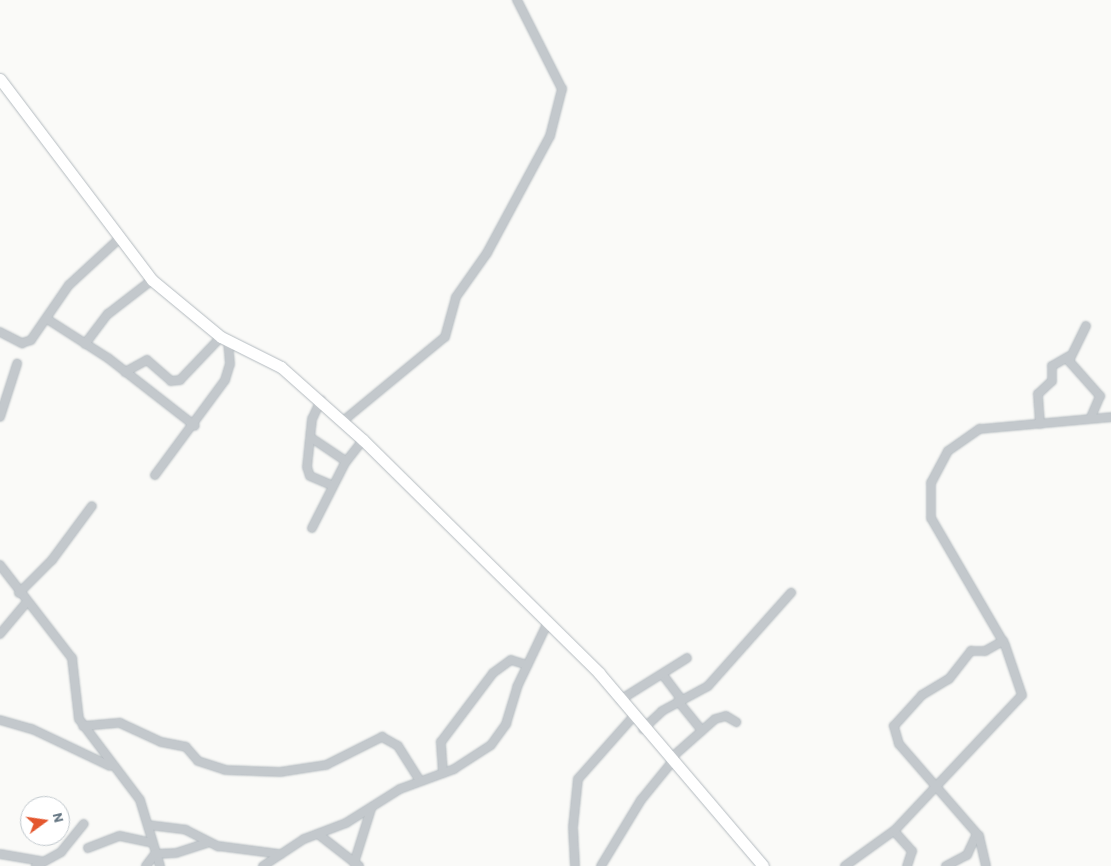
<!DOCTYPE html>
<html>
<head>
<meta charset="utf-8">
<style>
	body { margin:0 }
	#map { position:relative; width:1111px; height:866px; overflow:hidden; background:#fafaf8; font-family:Barlow,sans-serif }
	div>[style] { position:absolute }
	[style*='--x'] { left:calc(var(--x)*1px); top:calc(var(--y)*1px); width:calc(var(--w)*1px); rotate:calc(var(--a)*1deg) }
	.roads { filter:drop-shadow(0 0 1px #b3babf) drop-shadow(0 0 1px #b3babf) }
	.street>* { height:8px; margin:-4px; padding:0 4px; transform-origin:4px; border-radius:4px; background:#c3c8cc }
	.secondary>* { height:11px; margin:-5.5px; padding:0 5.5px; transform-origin:5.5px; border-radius:5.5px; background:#fff }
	span { translate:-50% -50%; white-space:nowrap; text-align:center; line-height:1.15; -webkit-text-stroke:5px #fff; paint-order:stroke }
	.north { position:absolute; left:20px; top:796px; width:50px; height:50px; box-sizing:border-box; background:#fff; border:1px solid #c1c8cd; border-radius:50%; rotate:76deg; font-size:14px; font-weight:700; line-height:20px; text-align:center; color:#657683 }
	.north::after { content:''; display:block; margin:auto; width:18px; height:22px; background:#e4572e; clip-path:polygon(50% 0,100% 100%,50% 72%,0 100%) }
</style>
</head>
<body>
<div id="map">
	<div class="roads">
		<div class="street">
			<div style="--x:47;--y:319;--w:72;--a:32.6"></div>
			<div style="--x:108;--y:358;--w:110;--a:38"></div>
			<div style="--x:1086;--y:326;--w:39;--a:116"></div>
			<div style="--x:1069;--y:361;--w:47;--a:48.5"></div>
			<div style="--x:1100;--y:396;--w:23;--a:113"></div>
			<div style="--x:0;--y:332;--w:25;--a:27"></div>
			<div style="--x:22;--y:343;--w:9;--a:-18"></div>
			<div style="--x:31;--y:340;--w:67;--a:-55.4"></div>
			<div style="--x:69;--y:285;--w:69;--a:-42.7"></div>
			<div style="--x:85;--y:344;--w:38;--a:-53"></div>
			<div style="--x:108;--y:314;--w:56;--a:-37.7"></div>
			<div style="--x:125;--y:372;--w:25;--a:-29"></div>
			<div style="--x:147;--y:360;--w:32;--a:41"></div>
			<div style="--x:171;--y:381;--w:9;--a:-6"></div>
			<div style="--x:180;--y:380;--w:59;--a:-46.4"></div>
			<div style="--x:321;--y:400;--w:21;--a:115"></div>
			<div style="--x:312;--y:419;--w:48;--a:95.9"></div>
			<div style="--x:307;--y:467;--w:9;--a:72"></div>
			<div style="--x:310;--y:476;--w:25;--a:23"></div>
			<div style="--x:0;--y:417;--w:56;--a:-72.2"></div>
			<div style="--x:343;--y:421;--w:132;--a:-39.5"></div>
			<div style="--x:445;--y:337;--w:41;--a:-74.6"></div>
			<div style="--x:456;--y:297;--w:54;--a:-54.8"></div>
			<div style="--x:487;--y:253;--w:133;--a:-61.7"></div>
			<div style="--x:550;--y:136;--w:49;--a:-75.7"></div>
			<div style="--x:562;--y:89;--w:100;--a:-116.8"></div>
			<div style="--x:1040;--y:424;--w:30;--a:-94"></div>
			<div style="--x:1038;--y:394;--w:19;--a:-43"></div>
			<div style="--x:1052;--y:381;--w:15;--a:-90"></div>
			<div style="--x:1052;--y:366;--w:20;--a:-30"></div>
			<div style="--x:313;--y:439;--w:40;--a:34"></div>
			<div style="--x:155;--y:475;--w:118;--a:-53.6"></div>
			<div style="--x:225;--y:380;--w:17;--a:-73"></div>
			<div style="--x:230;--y:364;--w:23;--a:-95"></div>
			<div style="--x:312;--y:528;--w:73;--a:-63.1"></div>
			<div style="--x:345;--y:463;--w:29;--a:-52"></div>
			<div style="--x:0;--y:565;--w:118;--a:52.3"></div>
			<div style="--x:72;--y:658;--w:61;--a:83.5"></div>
			<div style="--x:79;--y:719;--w:101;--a:53"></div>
			<div style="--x:140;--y:800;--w:69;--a:73.1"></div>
			<div style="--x:19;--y:593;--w:47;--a:-45"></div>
			<div style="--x:52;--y:560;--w:67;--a:-53.5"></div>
			<div style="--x:0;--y:634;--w:40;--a:-50"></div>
			<div style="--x:663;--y:675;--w:30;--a:53"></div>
			<div style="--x:620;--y:700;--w:79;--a:-32.1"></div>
			<div style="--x:678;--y:701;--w:38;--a:51"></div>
			<div style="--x:0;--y:720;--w:33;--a:16"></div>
			<div style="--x:32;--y:729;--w:86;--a:25.4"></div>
			<div style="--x:83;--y:726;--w:37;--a:-5"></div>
			<div style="--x:120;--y:723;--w:45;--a:24.9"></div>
			<div style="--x:161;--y:742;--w:25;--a:11"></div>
			<div style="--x:186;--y:747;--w:18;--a:49"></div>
			<div style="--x:198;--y:761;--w:28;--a:18"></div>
			<div style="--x:225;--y:770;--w:55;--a:2.1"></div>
			<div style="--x:280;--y:772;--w:47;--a:-8.7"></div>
			<div style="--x:326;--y:765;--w:63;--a:-26.6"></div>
			<div style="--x:382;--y:737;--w:18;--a:29"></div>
			<div style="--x:398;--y:746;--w:41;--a:57.8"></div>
			<div style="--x:643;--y:729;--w:26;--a:-43"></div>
			<div style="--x:662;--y:711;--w:52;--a:-28.5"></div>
			<div style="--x:708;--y:686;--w:125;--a:-48.3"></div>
			<div style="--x:670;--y:759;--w:60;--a:-41.6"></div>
			<div style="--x:715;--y:719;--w:11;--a:-15"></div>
			<div style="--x:726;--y:716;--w:12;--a:31"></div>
			<div style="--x:443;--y:773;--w:31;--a:-94"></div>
			<div style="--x:441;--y:742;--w:86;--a:-53"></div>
			<div style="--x:493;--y:673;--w:22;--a:-36"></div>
			<div style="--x:511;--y:660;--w:17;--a:17"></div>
			<div style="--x:148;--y:825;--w:38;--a:7"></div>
			<div style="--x:186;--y:830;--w:36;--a:27"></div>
			<div style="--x:218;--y:846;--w:63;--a:7.4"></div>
			<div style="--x:894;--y:831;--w:27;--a:48"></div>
			<div style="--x:912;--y:851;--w:16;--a:108"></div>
			<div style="--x:318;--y:834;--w:52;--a:38"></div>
			<div style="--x:88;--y:848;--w:34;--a:-21"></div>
			<div style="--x:120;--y:836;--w:33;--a:12"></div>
			<div style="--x:0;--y:854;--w:42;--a:9.7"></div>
			<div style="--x:354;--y:863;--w:57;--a:-72.5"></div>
			<div style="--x:36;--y:866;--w:29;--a:-29"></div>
			<div style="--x:61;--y:852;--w:36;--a:-51"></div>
			<div style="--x:146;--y:866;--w:15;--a:-53"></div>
			<div style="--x:155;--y:854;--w:21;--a:-3"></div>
			<div style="--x:176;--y:853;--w:32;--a:-18"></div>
			<div style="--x:263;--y:866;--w:49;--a:-33.4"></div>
			<div style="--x:304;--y:839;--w:45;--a:-20.9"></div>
			<div style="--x:346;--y:823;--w:64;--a:-32.2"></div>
			<div style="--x:400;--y:789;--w:58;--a:-20.3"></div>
			<div style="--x:454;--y:769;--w:44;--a:-33"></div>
			<div style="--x:491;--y:745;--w:26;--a:-54"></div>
			<div style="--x:506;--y:724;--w:39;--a:-73"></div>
			<div style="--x:517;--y:687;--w:72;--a:-64.5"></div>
			<div style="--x:575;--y:866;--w:39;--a:-93"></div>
			<div style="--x:573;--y:827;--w:48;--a:-84.1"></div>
			<div style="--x:578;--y:779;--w:83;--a:-48.4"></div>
			<div style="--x:601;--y:866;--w:77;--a:-58.8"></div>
			<div style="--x:641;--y:800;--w:49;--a:-50.8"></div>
			<div style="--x:845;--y:866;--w:62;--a:-35.8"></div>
			<div style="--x:895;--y:830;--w:185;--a:-46.7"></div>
			<div style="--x:1022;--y:695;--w:53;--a:-108.8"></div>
			<div style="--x:1005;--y:645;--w:147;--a:-120.2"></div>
			<div style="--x:931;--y:518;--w:35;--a:-90"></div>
			<div style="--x:931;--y:483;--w:36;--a:-62"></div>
			<div style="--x:948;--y:451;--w:39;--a:-35"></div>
			<div style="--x:980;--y:429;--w:132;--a:-5.2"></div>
			<div style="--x:946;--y:866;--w:24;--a:-28"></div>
			<div style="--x:967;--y:855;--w:23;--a:-65"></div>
			<div style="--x:986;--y:866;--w:31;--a:-103"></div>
			<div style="--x:979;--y:836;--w:122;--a:-131"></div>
			<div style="--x:899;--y:744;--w:19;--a:-106"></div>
			<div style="--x:894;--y:726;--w:42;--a:-47.9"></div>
			<div style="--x:922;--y:695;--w:31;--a:-31"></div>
			<div style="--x:949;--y:679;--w:36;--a:-52"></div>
			<div style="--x:971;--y:651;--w:14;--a:0"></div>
			<div style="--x:985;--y:651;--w:21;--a:-29"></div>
		</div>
		<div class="secondary">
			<div style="--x:0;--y:79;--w:252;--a:52.9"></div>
			<div style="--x:152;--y:280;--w:89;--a:39.6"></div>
			<div style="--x:221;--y:337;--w:67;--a:26.6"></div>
			<div style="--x:281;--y:367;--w:110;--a:41.7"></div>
			<div style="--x:363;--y:440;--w:332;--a:44.6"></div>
			<div style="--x:599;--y:673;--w:253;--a:49.6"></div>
		</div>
	</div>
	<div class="north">N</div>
</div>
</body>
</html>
